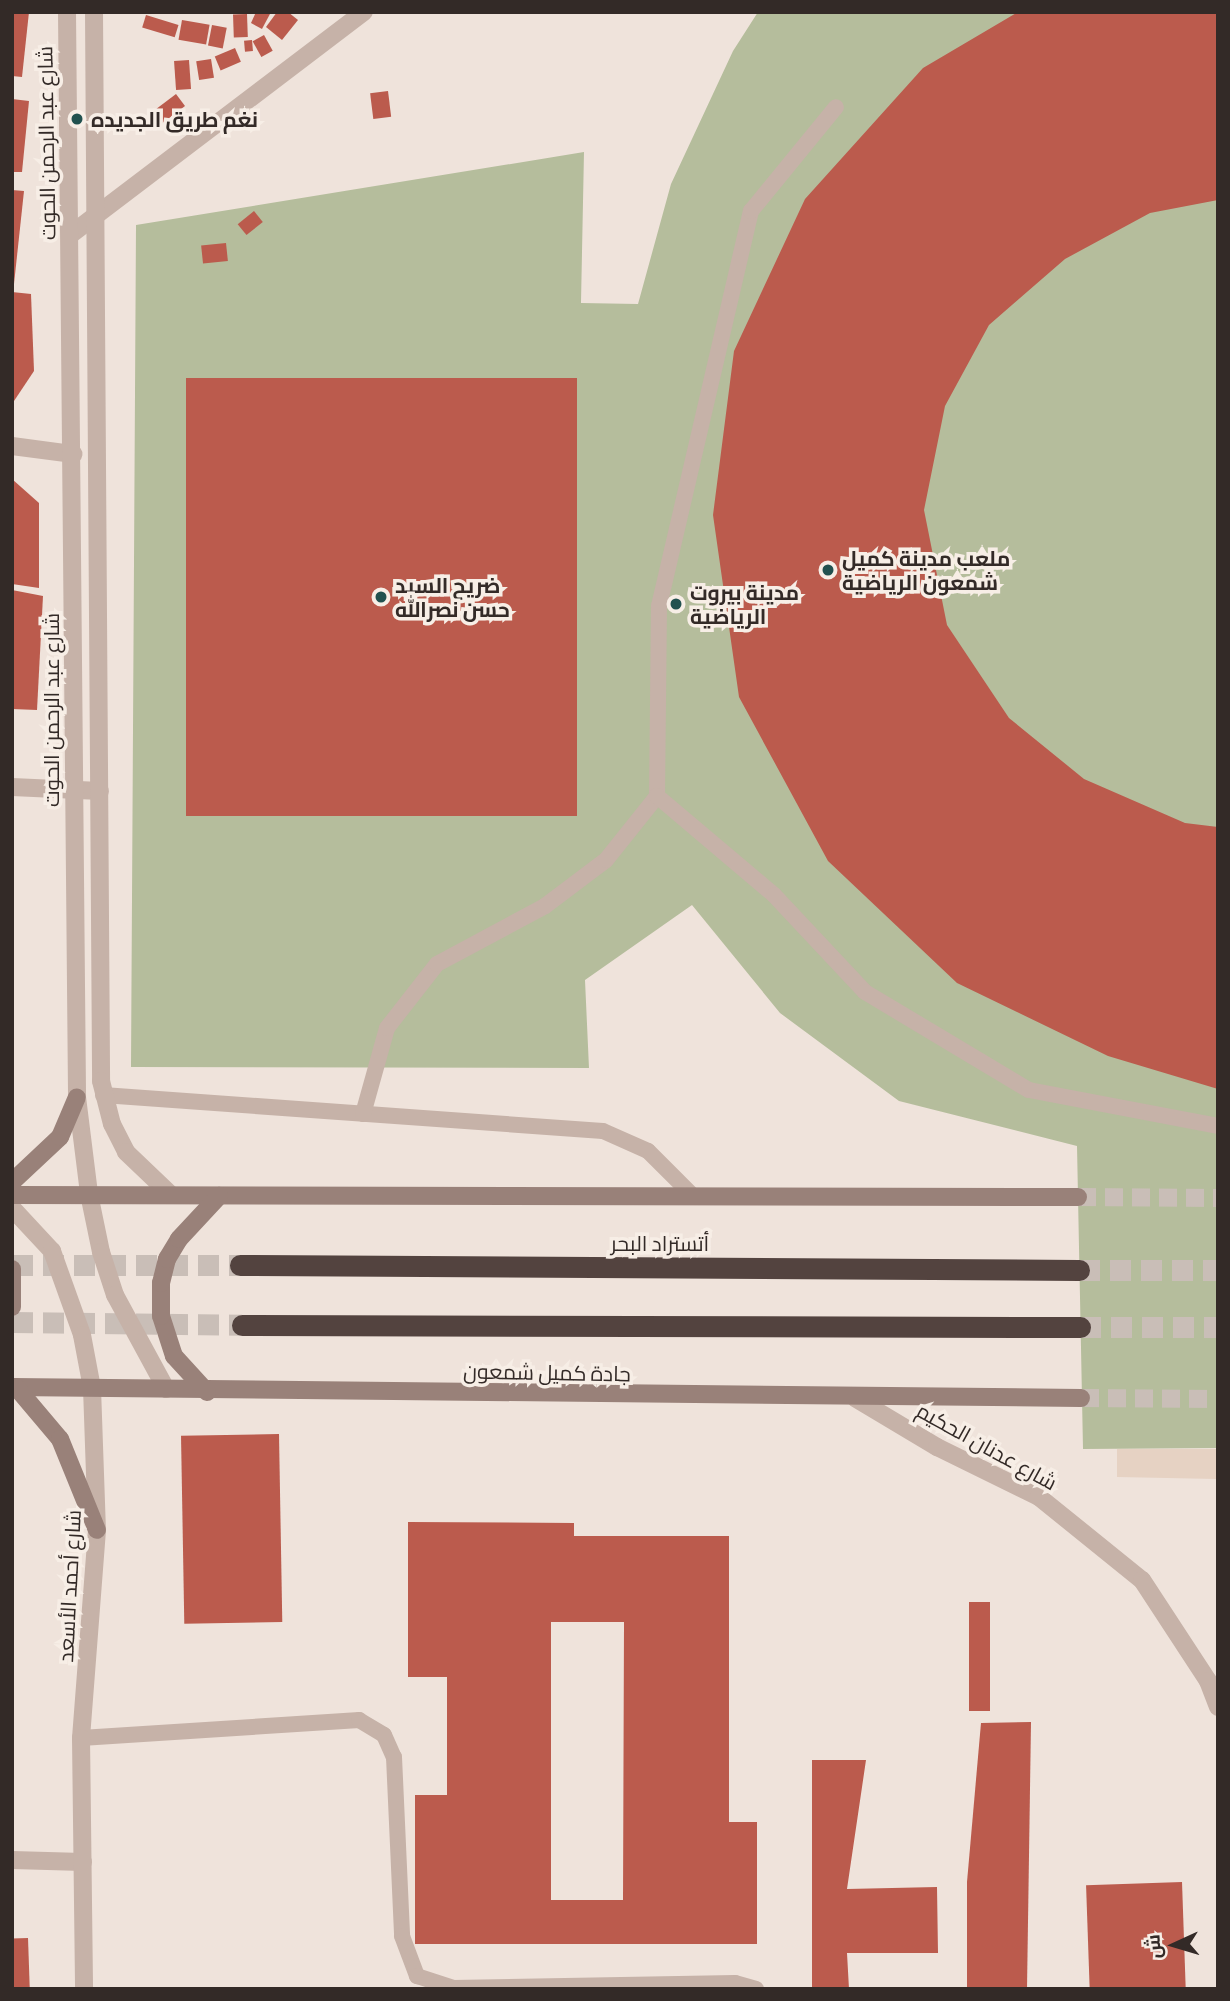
<!DOCTYPE html>
<html>
<head>
<meta charset="utf-8">
<style>
	body { margin:0 }
	#map { position:relative; width:1230px; height:2001px; overflow:hidden; background:#efe3db; font-family:Manrope,Cairo,sans-serif }
	div>[style] { position:absolute }
	[style*='--x'] { left:calc(var(--x)*1px); top:calc(var(--y)*1px); width:calc(var(--w)*1px); rotate:calc(var(--a)*1deg) }
	.green>* { inset:0; background:#b5bd9c }
	.plaza>* { inset:0; background:#e6d2c3 }
	.building>* { inset:0; background:#bb5b4d; transform-origin:0 0 }
	.secondary-tunnel>* { height:18px; margin-top:-9px; transform-origin:0; background:repeating-linear-gradient(90deg,#c9beb7 0 18px,transparent 0 27px) }
	.motorway-tunnel>* { height:21px; margin-top:-10.5px; transform-origin:0; background:repeating-linear-gradient(90deg,#c9beb7 0 21px,transparent 0 31px) }
	.service>* { height:16px; margin:-8px; padding:0 8px; transform-origin:8px; border-radius:8px; background:#c6b2a8 }
	.minor>* { height:18px; margin:-9px; padding:0 9px; transform-origin:9px; border-radius:9px; background:#c6b2a8 }
	.tertiary>* { height:18px; margin:-9px; padding:0 9px; transform-origin:9px; border-radius:9px; background:#c6b2a8 }
	.secondary>* { height:18px; margin:-9px; padding:0 9px; transform-origin:9px; border-radius:9px; background:#998179 }
	.motorway>* { height:21px; margin:-10.5px; padding:0 10.5px; transform-origin:10.5px; border-radius:10.5px; background:#53433f }
	.dots>* { width:19px; height:19px; translate:-50% -50%; box-sizing:border-box; border:4px solid #f7eee6; border-radius:50% }
	span { translate:-50% -50%; white-space:nowrap; text-align:center; line-height:1.15; -webkit-text-stroke:7px #f7eee6; paint-order:stroke }
	.poi-label { font-size:21px; color:#332a27; font-weight:700 }
	.left { translate:0 -50%; text-align:left }
	.street-label { font-size:21px; color:#332a27 }
	.frame { position:absolute; inset:0; border:14px solid #332a27; pointer-events:none }
	.north { position:absolute; left:1139px; top:1910px; width:70px; height:70px; -webkit-text-stroke:5px #f7eee6; paint-order:stroke; rotate:266deg; font-size:19px; font-weight:700; line-height:28px; text-align:center; color:#332a27 }
	.north::after { content:''; display:block; margin:auto; width:24px; height:32px; background:#332a27; clip-path:polygon(50% 0,100% 100%,50% 72%,0 100%) }
</style>
</head>
<body>
<div id="map">
	<div class="green">
		<div style="clip-path:polygon(758px 12px,1218px 12px,1218px 1448px,1083px 1449px,1077px 1146px,899px 1101px,780px 1013px,692px 905px,585px 980px,589px 1068px,131px 1067px,136px 225px,584px 152px,581px 303px,638px 304px,671px 184px,733px 51px)"></div>
	</div>
	<div class="plaza">
		<div style="clip-path:polygon(1117px 1449px,1218px 1449px,1218px 1500px,1216px 1479px,1117px 1477px)"></div>
	</div>
	<div class="building">
		<div style="clip-path:polygon(12px 12px,29px 12px,22px 77px,12px 76px)"></div>
		<div style="clip-path:polygon(256px 12px,271px 12px,262px 29px,251px 23px)"></div>
		<div style="clip-path:polygon(277px 12px,288px 12px,298px 20px,282px 40px,266px 27px)"></div>
		<div style="clip-path:polygon(1018px 12px,1218px 12px,1218px 200px,1150px 213px,1065px 259px,989px 325px,945px 406px,924px 510px,947px 625px,1009px 718px,1084px 779px,1185px 823px,1218px 827px,1218px 1089px,1108px 1056px,957px 983px,828px 861px,739px 697px,713px 515px,734px 351px,805px 199px,923px 68px)"></div>
		<div style="left:247px;top:14px;width:23px;height:14px;rotate:88deg"></div>
		<div style="left:146px;top:15px;width:34px;height:13px;rotate:17deg"></div>
		<div style="left:182px;top:20px;width:28px;height:20px;rotate:10deg"></div>
		<div style="left:212px;top:25px;width:15px;height:21px;rotate:11deg"></div>
		<div style="left:264px;top:35px;width:18px;height:13px;rotate:61deg"></div>
		<div style="left:252px;top:40px;width:11px;height:8px;rotate:85deg"></div>
		<div style="left:235px;top:48px;width:15px;height:22px;rotate:67deg"></div>
		<div style="left:211px;top:59px;width:19px;height:15px;rotate:81deg"></div>
		<div style="left:189px;top:60px;width:29px;height:15px;rotate:86deg"></div>
		<div style="left:388px;top:91px;width:26px;height:18px;rotate:83deg"></div>
		<div style="left:176px;top:94px;width:15px;height:36px;rotate:53deg"></div>
		<div style="clip-path:polygon(12px 99px,29px 101px,22px 172px,12px 172px)"></div>
		<div style="clip-path:polygon(12px 190px,24px 191px,14px 284px,12px 284px)"></div>
		<div style="left:254px;top:211px;width:14px;height:21px;rotate:51deg"></div>
		<div style="left:226px;top:243px;width:18px;height:25px;rotate:84deg"></div>
		<div style="clip-path:polygon(12px 292px,31px 294px,34px 371px,12px 404px)"></div>
		<div style="left:186px;top:378px;width:391px;height:438px"></div>
		<div style="clip-path:polygon(12px 479px,39px 503px,39px 588px,12px 584px)"></div>
		<div style="clip-path:polygon(12px 590px,43px 596px,37px 710px,12px 709px)"></div>
		<div style="left:279px;top:1434px;width:188px;height:98px;rotate:89deg"></div>
		<div style="clip-path:polygon(evenodd,408px 1522px,574px 1523px,574px 1536px,729px 1536px,729px 1822px,757px 1822px,757px 1944px,415px 1944px,415px 1795px,447px 1795px,447px 1677px,408px 1677px,408px 1522px,551px 1622px,624px 1622px,623px 1900px,551px 1900px,551px 1622px)"></div>
		<div style="left:969px;top:1602px;width:21px;height:109px"></div>
		<div style="clip-path:polygon(1031px 1722px,1027px 1989px,967px 1989px,967px 1882px,981px 1723px)"></div>
		<div style="clip-path:polygon(812px 1760px,866px 1760px,847px 1889px,937px 1887px,938px 1953px,847px 1953px,849px 1989px,812px 1989px)"></div>
		<div style="left:1182px;top:1882px;width:107px;height:96px;rotate:88deg"></div>
		<div style="left:28px;top:1938px;width:51px;height:16px;rotate:88deg"></div>
	</div>
	<div class="secondary-tunnel">
		<div style="--x:1078;--y:1197;--w:140;--a:0.4"></div>
		<div style="--x:1081;--y:1398;--w:137;--a:0.4"></div>
	</div>
	<div class="motorway-tunnel">
		<div style="--x:12;--y:1265;--w:228;--a:0"></div>
		<div style="--x:1079;--y:1270;--w:139;--a:0"></div>
		<div style="--x:12;--y:1322;--w:230;--a:0.7"></div>
		<div style="--x:1080;--y:1327;--w:138;--a:0"></div>
	</div>
	<div class="service">
		<div style="--x:657;--y:796;--w:190;--a:-89.4"></div>
		<div style="--x:659;--y:606;--w:406;--a:-76.9"></div>
		<div style="--x:751;--y:211;--w:134;--a:-50.7"></div>
		<div style="--x:103;--y:1095;--w:501;--a:4.12"></div>
		<div style="--x:603;--y:1131;--w:49;--a:24"></div>
		<div style="--x:648;--y:1151;--w:65;--a:45"></div>
		<div style="--x:363;--y:1114;--w:89;--a:-74.4"></div>
		<div style="--x:387;--y:1028;--w:81;--a:-52"></div>
		<div style="--x:437;--y:964;--w:123;--a:-28.2"></div>
		<div style="--x:545;--y:906;--w:76;--a:-37"></div>
		<div style="--x:606;--y:860;--w:82;--a:-51.4"></div>
		<div style="--x:657;--y:796;--w:153;--a:40.2"></div>
		<div style="--x:774;--y:895;--w:133;--a:46.8"></div>
		<div style="--x:865;--y:992;--w:191;--a:30.9"></div>
		<div style="--x:1029;--y:1090;--w:192;--a:10.8"></div>
		<div style="--x:81;--y:1738;--w:279;--a:-3.7"></div>
		<div style="--x:359;--y:1720;--w:29;--a:31"></div>
		<div style="--x:384;--y:1735;--w:24;--a:66"></div>
		<div style="--x:394;--y:1757;--w:179;--a:87.4"></div>
		<div style="--x:402;--y:1936;--w:43;--a:69.4"></div>
		<div style="--x:417;--y:1976;--w:38;--a:18"></div>
		<div style="--x:453;--y:1988;--w:282;--a:-1"></div>
		<div style="--x:735;--y:1983;--w:22;--a:16"></div>
	</div>
	<div class="minor">
		<div style="--x:70;--y:235;--w:369;--a:-37.2"></div>
		<div style="--x:12;--y:446;--w:62;--a:7.5"></div>
		<div style="--x:12;--y:787;--w:88;--a:2.6"></div>
		<div style="--x:12;--y:1860;--w:71;--a:1.6"></div>
	</div>
	<div class="tertiary">
		<div style="--x:67;--y:12;--w:1085;--a:89.47"></div>
		<div style="--x:77;--y:1097;--w:98;--a:82.9"></div>
		<div style="--x:89;--y:1194;--w:59;--a:78.3"></div>
		<div style="--x:101;--y:1252;--w:45;--a:72"></div>
		<div style="--x:115;--y:1295;--w:107;--a:61.5"></div>
		<div style="--x:94;--y:12;--w:1069;--a:89.62"></div>
		<div style="--x:101;--y:1081;--w:44;--a:75.7"></div>
		<div style="--x:112;--y:1124;--w:31;--a:63"></div>
		<div style="--x:126;--y:1152;--w:62;--a:43.7"></div>
		<div style="--x:12;--y:1208;--w:59;--a:47.1"></div>
		<div style="--x:52;--y:1251;--w:89;--a:70.3"></div>
		<div style="--x:82;--y:1335;--w:54;--a:79.3"></div>
		<div style="--x:92;--y:1388;--w:142;--a:88"></div>
		<div style="--x:97;--y:1530;--w:209;--a:94.4"></div>
		<div style="--x:81;--y:1738;--w:251;--a:89.3"></div>
		<div style="--x:855;--y:1398;--w:96;--a:30.9"></div>
		<div style="--x:937;--y:1447;--w:114;--a:26.1"></div>
		<div style="--x:1039;--y:1497;--w:132;--a:38.9"></div>
		<div style="--x:1142;--y:1580;--w:121;--a:56.8"></div>
		<div style="--x:1208;--y:1681;--w:28;--a:69"></div>
	</div>
	<div class="secondary">
		<div style="--x:12;--y:1182;--w:66;--a:-43.2"></div>
		<div style="--x:60;--y:1137;--w:43;--a:-67"></div>
		<div style="--x:12;--y:1195;--w:1066;--a:0.11"></div>
		<div style="--x:12;--y:1269;--w:38;--a:90"></div>
		<div style="--x:12;--y:1387;--w:1069;--a:0.59"></div>
		<div style="--x:16;--y:1387;--w:68;--a:49.8"></div>
		<div style="--x:60;--y:1439;--w:98;--a:67.9"></div>
		<div style="--x:207;--y:1392;--w:49;--a:-132.5"></div>
		<div style="--x:174;--y:1356;--w:42;--a:-108"></div>
		<div style="--x:161;--y:1316;--w:33;--a:-90"></div>
		<div style="--x:161;--y:1283;--w:25;--a:-76"></div>
		<div style="--x:167;--y:1259;--w:23;--a:-59"></div>
		<div style="--x:179;--y:1239;--w:59;--a:-47.1"></div>
	</div>
	<div class="motorway">
		<div style="--x:240;--y:1265;--w:839;--a:0.34"></div>
		<div style="--x:242;--y:1325;--w:838;--a:0.14"></div>
	</div>
	<div class="dots">
		<div style="left:77px;top:119px;background:#21514f"></div>
		<div style="left:828px;top:570px;background:#21514f"></div>
		<div style="left:381px;top:597px;background:#21514f"></div>
		<div style="left:676px;top:604px;background:#21514f"></div>
	</div>
	<div class="poi-label">
		<span class="left" style="left:91px;top:119px">نغم طريق الجديده</span>
		<span class="left" style="left:842px;top:570px">ملعب مدينة كميل<br>شمعون الرياضية</span>
		<span class="left" style="left:395px;top:597px">ضريح السيد<br>حسن نصرالله</span>
		<span class="left" style="left:690px;top:604px">مدينة بيروت<br>الرياضية</span>
	</div>
	<div class="street-label">
		<span style="left:46px;top:143px;rotate:-91deg">شارع عبد الرحمن الحوت</span>
		<span style="left:51px;top:710px;rotate:-90deg">شارع عبد الرحمن الحوت</span>
		<span style="left:660px;top:1243px">أتستراد البحر</span>
		<span style="left:547px;top:1372px;rotate:1deg">جادة كميل شمعون</span>
		<span style="left:987px;top:1446px;rotate:29deg">شارع عدنان الحكيم</span>
		<span style="left:69px;top:1586px;rotate:-87deg">شارع أحمد الأسعد</span>
	</div>
	<div class="frame"></div>
	<div class="north">ش</div>
</div>
</body>
</html>
